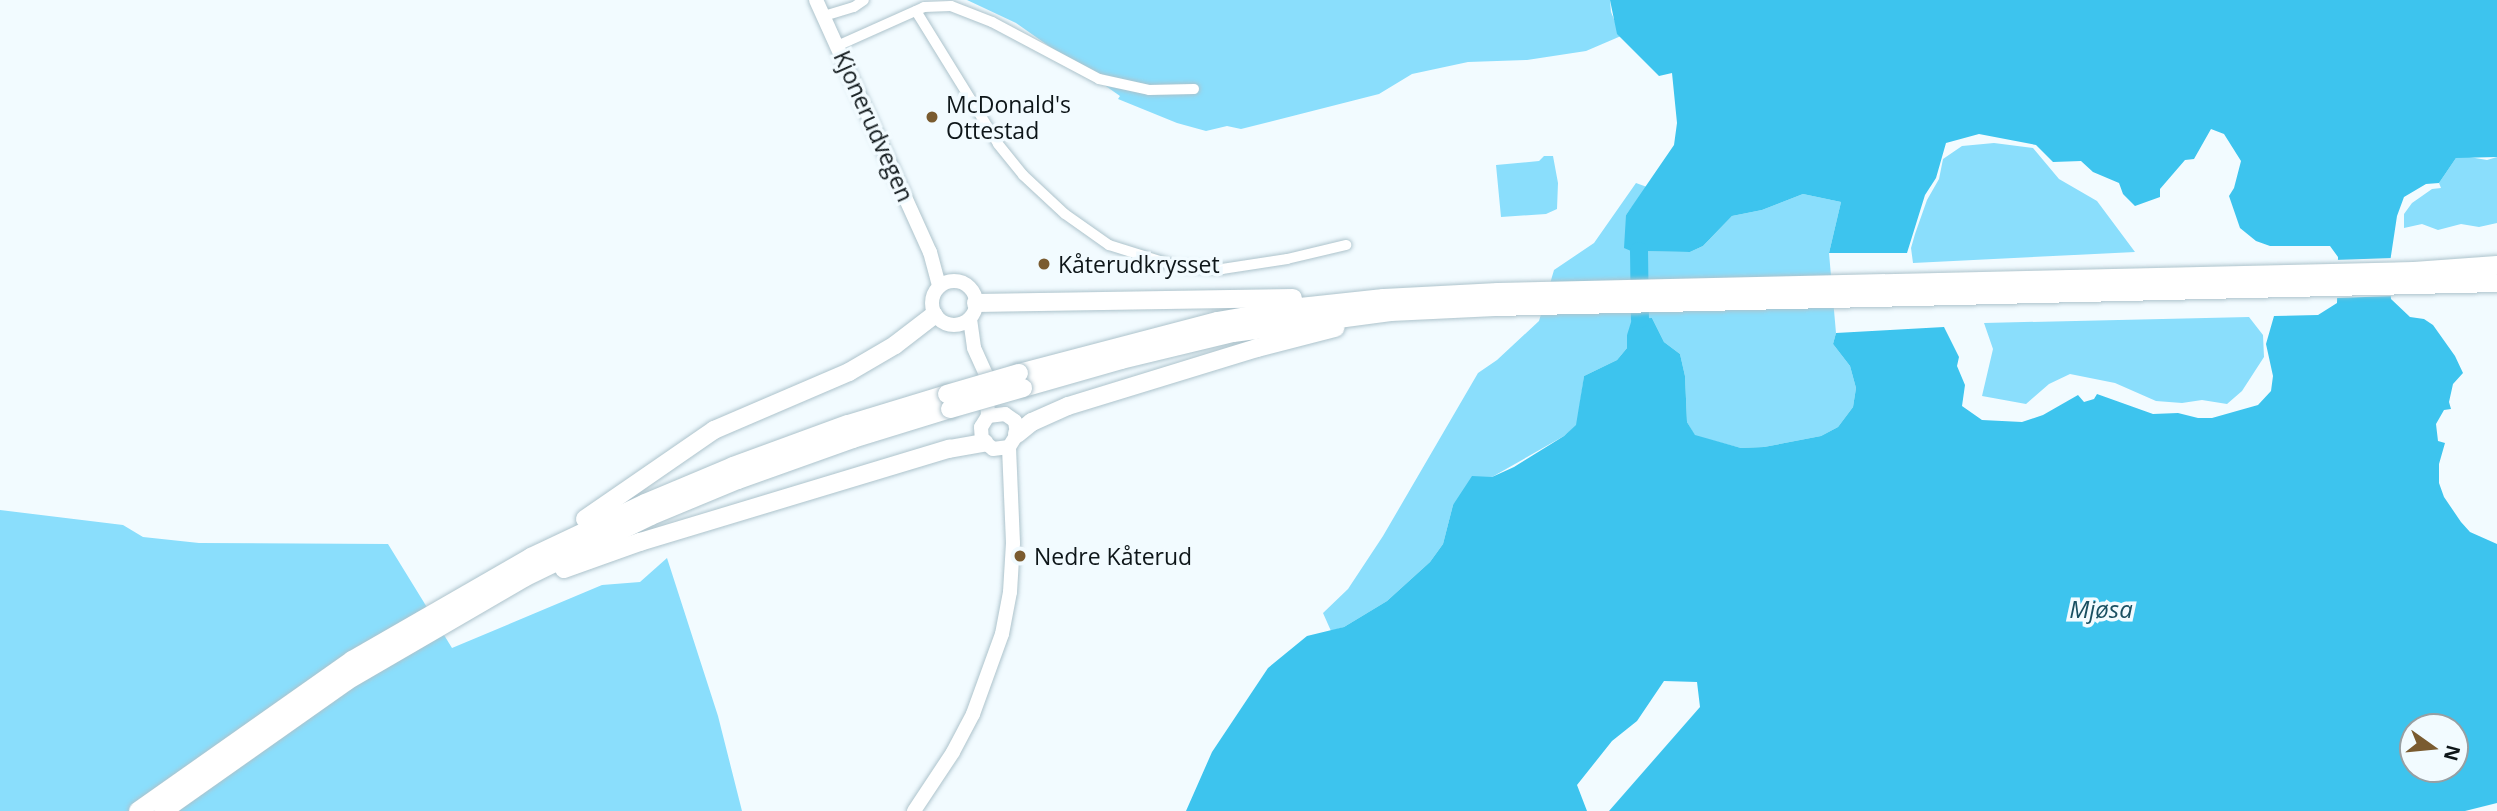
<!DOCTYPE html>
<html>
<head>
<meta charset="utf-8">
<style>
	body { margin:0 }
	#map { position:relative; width:2497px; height:811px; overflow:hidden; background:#f2fbff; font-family:"Open Sans",sans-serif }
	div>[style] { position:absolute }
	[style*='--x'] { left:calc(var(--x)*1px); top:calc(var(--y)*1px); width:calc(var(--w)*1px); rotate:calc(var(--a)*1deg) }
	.green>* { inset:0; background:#8adefc }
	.water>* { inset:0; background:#3dc4ee }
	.pier>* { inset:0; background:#f2fbff; transform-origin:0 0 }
	.river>* { height:18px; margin:-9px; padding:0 9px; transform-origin:9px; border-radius:9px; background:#3dc4ee }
	.roads { filter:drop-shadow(0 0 2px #adc3cc) drop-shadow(0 0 2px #adc3cc) }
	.minor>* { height:10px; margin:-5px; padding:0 5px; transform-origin:5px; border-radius:5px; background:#fff }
	.secondary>* { height:14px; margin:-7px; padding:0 7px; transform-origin:7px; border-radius:7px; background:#fff }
	.secondary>.ring { margin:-7px; padding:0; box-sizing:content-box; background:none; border:14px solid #fff; border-radius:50% }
	.motorway>* { height:18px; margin:-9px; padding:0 9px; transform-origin:9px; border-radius:9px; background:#fff }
	.bridges { filter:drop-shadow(0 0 2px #adc3cc) drop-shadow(0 0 2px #adc3cc) }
	.motorway-bridge>* { height:18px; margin:-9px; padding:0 9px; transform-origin:9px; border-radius:9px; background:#fff }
	.dots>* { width:19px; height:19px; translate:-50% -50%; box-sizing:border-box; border:4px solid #f2fbff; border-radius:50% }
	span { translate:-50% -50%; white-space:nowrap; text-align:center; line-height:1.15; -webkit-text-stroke:7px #f2fbff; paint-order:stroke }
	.poi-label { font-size:23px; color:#0e1619 }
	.left { translate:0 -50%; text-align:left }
	.street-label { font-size:23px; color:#0e1619 }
	.water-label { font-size:24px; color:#194f61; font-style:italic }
	.north { position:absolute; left:2399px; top:713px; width:70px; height:70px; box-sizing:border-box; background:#f2fbff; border:2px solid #979fa3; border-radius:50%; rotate:105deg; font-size:19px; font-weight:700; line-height:28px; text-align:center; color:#0e1619 }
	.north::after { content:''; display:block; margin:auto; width:24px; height:32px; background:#7a5b30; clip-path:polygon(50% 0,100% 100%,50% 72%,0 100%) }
</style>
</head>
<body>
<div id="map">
	<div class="green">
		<div style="clip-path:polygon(967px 0,1610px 0,1611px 12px,1621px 36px,1586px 51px,1527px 60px,1468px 62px,1412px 74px,1379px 94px,1241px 129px,1227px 126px,1206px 131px,1177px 123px,1118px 99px,1120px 96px,1016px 23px)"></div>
		<div style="clip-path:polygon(1994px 143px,2033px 148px,2059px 179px,2097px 201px,2135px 252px,1913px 263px,1911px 248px,1915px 234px,1927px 200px,1939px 179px,1943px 159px,1962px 146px)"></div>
		<div style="clip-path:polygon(1544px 156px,1553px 156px,1558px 183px,1557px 209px,1546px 214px,1501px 217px,1496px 165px,1539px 161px)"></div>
		<div style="clip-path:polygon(2463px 156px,2487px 160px,2497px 157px,2497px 223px,2479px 227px,2461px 224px,2438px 230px,2422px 224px,2404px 228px,2404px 214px,2412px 203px,2432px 189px,2441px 188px,2439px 183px,2456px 158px)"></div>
		<div style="clip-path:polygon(1636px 183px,1647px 187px,1626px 215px,1631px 251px,1690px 252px,1703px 246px,1732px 216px,1762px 210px,1803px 194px,1841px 202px,1829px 253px,1836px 333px,1833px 344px,1850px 366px,1856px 388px,1853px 407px,1838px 427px,1821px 436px,1764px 447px,1741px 448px,1695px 436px,1687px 422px,1685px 376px,1680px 354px,1664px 342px,1652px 318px,1627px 335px,1627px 348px,1617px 360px,1584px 376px,1577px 425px,1564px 436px,1492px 477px,1453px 505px,1443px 544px,1430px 562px,1387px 601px,1344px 627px,1331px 631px,1323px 613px,1348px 589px,1383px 536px,1478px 373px,1497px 360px,1539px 321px,1554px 270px,1594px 243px)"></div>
		<div style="clip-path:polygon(2249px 317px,2263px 335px,2264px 357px,2242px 391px,2227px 404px,2202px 400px,2182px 403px,2156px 401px,2115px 383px,2070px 374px,2049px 384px,2026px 404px,1982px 396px,1993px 349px,1984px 323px)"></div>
		<div style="clip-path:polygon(0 510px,123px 525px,143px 537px,199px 543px,388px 544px,452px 648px,602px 585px,640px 582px,667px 558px,718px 716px,742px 811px,0 811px)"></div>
	</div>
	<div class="water">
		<div style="clip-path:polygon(evenodd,1610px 0,2497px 0,2497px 157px,2456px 158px,2439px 183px,2426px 184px,2404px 197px,2397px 216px,2389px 269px,2391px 299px,2410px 317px,2424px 319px,2433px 325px,2455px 356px,2463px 373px,2453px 384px,2449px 402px,2451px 409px,2444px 410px,2436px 424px,2438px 441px,2445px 443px,2439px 464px,2439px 483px,2444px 497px,2461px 522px,2470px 532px,2497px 544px,2497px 803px,2465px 811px,1609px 811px,1700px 707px,1697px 682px,1664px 681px,1637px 721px,1612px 741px,1577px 785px,1587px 811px,1186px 811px,1212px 752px,1268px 668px,1307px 636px,1344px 627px,1387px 601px,1430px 562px,1443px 544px,1453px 505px,1472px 476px,1492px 477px,1514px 467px,1564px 436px,1576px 425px,1584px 376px,1617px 360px,1627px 348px,1627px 335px,1632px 319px,1652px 318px,1664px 342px,1680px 354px,1685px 376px,1687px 422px,1695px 435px,1741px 448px,1764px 447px,1821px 436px,1838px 427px,1853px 407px,1856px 388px,1850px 366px,1833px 344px,1836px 333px,1944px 327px,1959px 357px,1957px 366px,1965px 385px,1962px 406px,1982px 420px,2022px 422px,2043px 415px,2078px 395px,2084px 402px,2094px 399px,2097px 394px,2153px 414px,2178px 413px,2198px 418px,2212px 418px,2258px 405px,2271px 391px,2273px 376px,2266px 344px,2274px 316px,2318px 315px,2337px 303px,2338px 257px,2330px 246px,2270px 246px,2256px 241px,2240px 228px,2229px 196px,2234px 188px,2241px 161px,2224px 134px,2211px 129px,2194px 159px,2185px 160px,2160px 189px,2160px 197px,2135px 206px,2123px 194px,2119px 183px,2093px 172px,2081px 161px,2053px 162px,2036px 145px,1979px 134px,1946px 143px,1936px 178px,1925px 195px,1907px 253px,1829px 253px,1841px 202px,1803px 194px,1762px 210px,1732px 216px,1703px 246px,1690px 252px,1631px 251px,1624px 248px,1626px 215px,1674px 145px,1677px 123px,1672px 73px,1659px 76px,1617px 34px,1610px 0,2413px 727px,2455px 727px,2455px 769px,2413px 769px,2413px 727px)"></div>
	</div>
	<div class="pier">
		<div style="left:2393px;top:258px;width:38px;height:58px;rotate:88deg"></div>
	</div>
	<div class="river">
		<div style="--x:1639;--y:251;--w:68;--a:89.2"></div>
	</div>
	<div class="roads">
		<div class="minor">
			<div style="--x:916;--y:11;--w:156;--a:58.3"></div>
			<div style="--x:998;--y:144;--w:40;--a:51"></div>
			<div style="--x:1023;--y:175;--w:57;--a:42.9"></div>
			<div style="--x:1065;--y:214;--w:54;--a:35.2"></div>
			<div style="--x:1109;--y:245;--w:70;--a:17.4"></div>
			<div style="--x:1176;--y:266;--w:46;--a:3.7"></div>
			<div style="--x:1222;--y:269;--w:66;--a:-8.7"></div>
			<div style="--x:1287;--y:259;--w:61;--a:-13.3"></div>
			<div style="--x:824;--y:16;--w:31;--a:-17"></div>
			<div style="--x:854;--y:7;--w:12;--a:-35"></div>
			<div style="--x:837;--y:46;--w:95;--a:-24.1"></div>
			<div style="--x:924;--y:7;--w:27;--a:-2"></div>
			<div style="--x:951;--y:6;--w:44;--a:21.3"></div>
			<div style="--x:992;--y:22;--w:121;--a:28"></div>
			<div style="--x:1099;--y:79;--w:51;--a:12.4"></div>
			<div style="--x:1149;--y:90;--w:45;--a:-1.3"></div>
		</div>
		<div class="secondary">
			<div style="--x:816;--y:0;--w:277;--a:65.7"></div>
			<div style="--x:930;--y:252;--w:35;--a:75"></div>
			<div class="ring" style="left:932px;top:281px;width:30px;height:30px"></div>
			<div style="--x:970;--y:319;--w:29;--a:82"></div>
			<div style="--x:974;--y:348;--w:46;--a:65.7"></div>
			<div style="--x:987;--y:390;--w:26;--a:88"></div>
			<div style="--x:988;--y:416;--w:13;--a:122"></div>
			<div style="--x:981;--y:427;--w:13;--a:86"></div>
			<div style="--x:982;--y:440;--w:14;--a:39"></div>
			<div style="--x:993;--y:449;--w:16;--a:-7"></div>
			<div style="--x:1009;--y:447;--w:15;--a:-58"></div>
			<div style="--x:1017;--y:434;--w:13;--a:-99"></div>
			<div style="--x:1015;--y:421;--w:12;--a:-145"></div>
			<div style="--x:1005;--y:414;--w:17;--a:173"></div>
			<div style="--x:914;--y:811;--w:71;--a:-56.5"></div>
			<div style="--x:953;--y:752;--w:43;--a:-62.2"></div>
			<div style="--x:973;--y:714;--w:85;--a:-70.1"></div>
			<div style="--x:1002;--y:634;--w:43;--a:-79.2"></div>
			<div style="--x:1010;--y:592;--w:49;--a:-86.5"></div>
			<div style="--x:1013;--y:543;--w:96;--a:-92.4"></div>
		</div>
		<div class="motorway">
			<div style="--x:976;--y:303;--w:317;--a:-0.9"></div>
			<div style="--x:1019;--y:373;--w:205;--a:-14.7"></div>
			<div style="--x:1217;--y:321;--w:84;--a:-9.6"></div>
			<div style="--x:1300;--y:307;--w:84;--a:-6.1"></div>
			<div style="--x:1384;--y:298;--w:114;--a:-3"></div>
			<div style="--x:1498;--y:292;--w:916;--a:-1.31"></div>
			<div style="--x:2414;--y:271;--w:83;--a:-4.1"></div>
			<div style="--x:1023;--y:388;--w:102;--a:-15.9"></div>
			<div style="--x:1121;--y:360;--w:115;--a:-13.6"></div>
			<div style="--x:1233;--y:333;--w:159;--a:-7.6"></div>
			<div style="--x:1391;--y:312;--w:104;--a:-2.8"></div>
			<div style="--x:1495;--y:307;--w:1002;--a:-1.37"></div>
			<div style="--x:1017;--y:434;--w:19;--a:-39"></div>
			<div style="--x:1032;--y:422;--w:39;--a:-24"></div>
			<div style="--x:1068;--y:406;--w:198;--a:-17.1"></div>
			<div style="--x:1257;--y:348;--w:81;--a:-14.4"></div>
			<div style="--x:585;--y:519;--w:157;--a:-34.6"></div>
			<div style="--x:714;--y:430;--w:147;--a:-23.2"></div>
			<div style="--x:849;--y:372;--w:53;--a:-30.4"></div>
			<div style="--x:895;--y:345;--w:49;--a:-37.6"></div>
			<div style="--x:564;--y:569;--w:81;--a:-19.6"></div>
			<div style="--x:640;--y:542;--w:323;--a:-16.8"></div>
			<div style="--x:949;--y:449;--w:36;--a:-10"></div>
			<div style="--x:138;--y:811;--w:262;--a:-35.2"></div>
			<div style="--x:352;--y:660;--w:207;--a:-29.9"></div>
			<div style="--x:531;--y:557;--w:126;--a:-25.3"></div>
			<div style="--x:645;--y:503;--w:95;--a:-22.8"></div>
			<div style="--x:733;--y:466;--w:122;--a:-20.1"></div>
			<div style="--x:848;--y:424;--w:103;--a:-16.9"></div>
			<div style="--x:163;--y:811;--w:225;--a:-35.2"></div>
			<div style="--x:347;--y:681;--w:205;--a:-30.2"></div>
			<div style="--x:524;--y:578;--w:141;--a:-26"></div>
			<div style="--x:651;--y:516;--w:94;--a:-22.5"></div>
			<div style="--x:738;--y:480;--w:122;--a:-19.6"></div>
			<div style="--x:853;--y:439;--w:102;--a:-17.2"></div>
		</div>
	</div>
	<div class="bridges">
		<div class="motorway-bridge">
			<div style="--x:947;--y:394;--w:75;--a:-16.3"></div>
			<div style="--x:950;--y:409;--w:76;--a:-16"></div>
		</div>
	</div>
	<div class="dots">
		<div style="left:932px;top:117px;background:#7a5b30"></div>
		<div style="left:1044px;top:264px;background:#7a5b30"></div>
		<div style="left:1020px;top:556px;background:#7a5b30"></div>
	</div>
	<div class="poi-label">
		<span class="left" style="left:946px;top:117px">McDonald's<br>Ottestad</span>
		<span class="left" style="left:1058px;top:264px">Kåterudkrysset</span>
		<span class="left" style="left:1034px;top:556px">Nedre Kåterud</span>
	</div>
	<div class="street-label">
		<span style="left:874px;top:126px;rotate:66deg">Kjonerudvegen</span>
	</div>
	<div class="water-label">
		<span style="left:2101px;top:609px">Mjøsa</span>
	</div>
	<div class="north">N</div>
</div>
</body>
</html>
